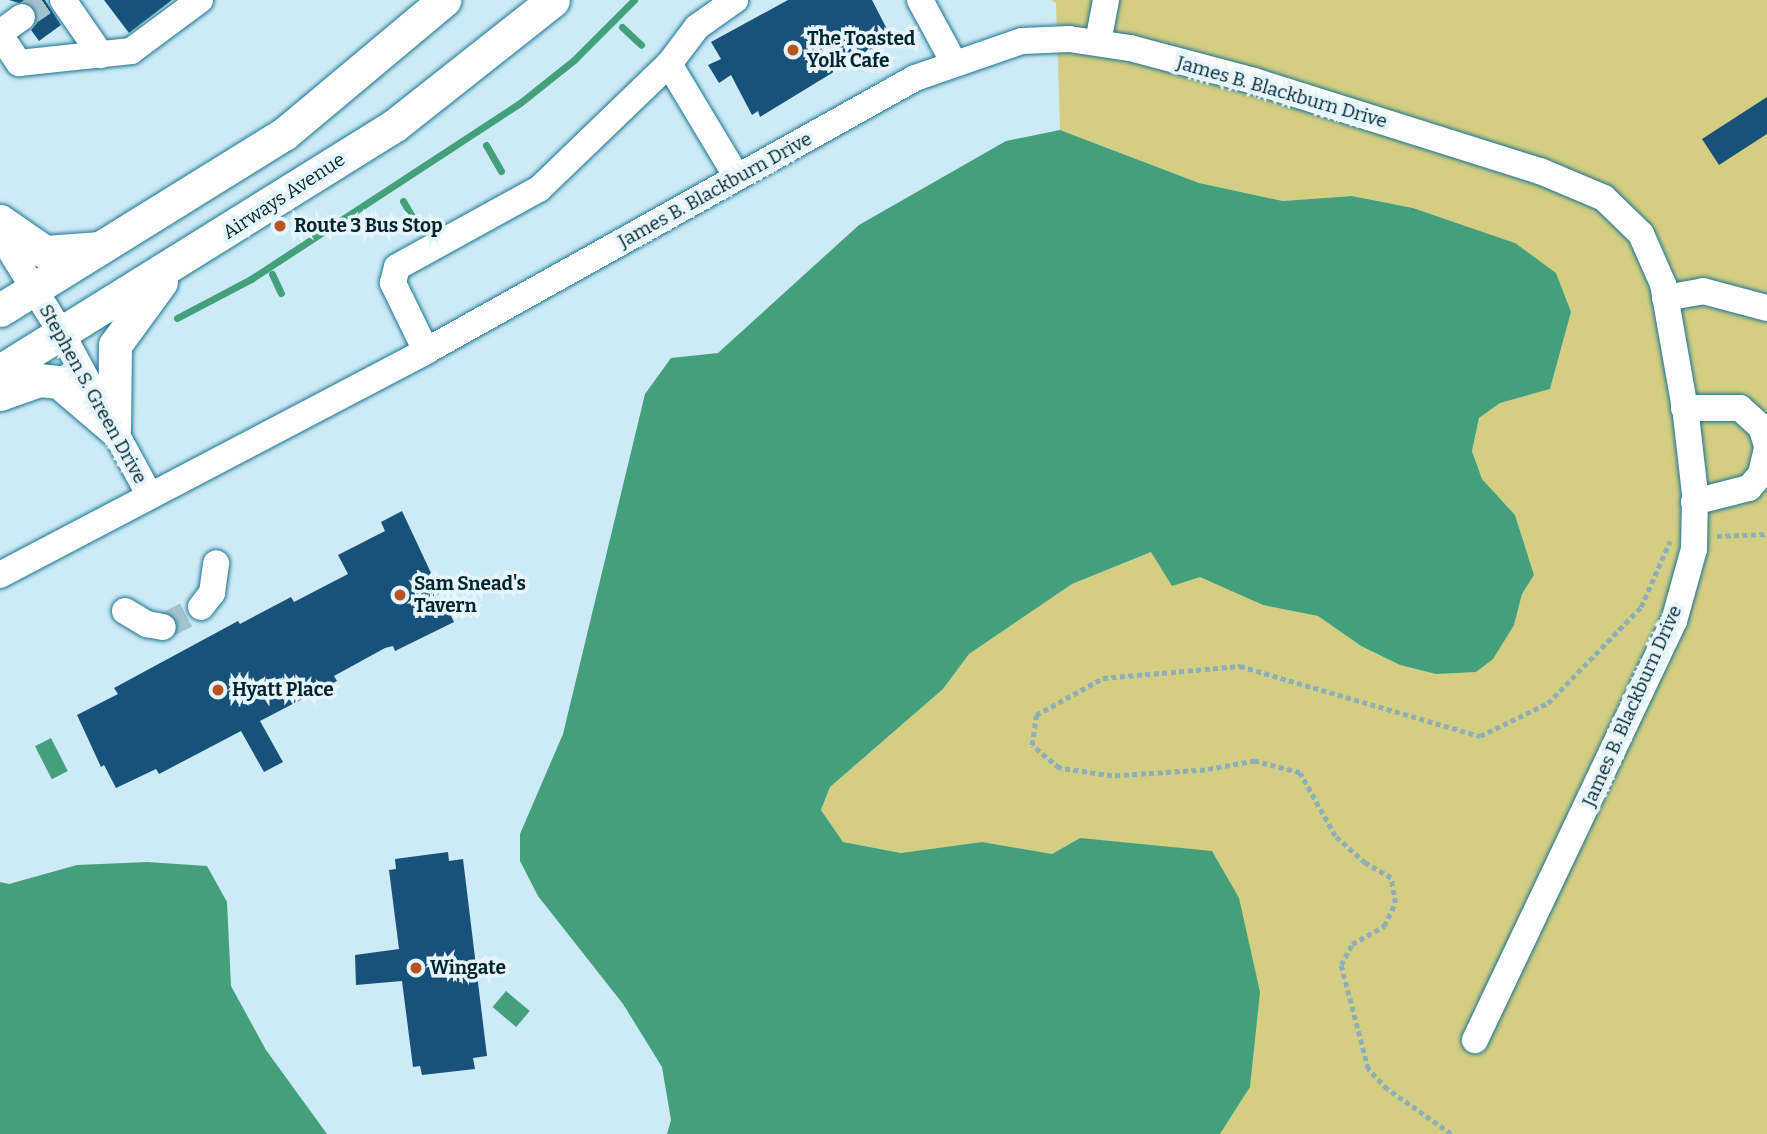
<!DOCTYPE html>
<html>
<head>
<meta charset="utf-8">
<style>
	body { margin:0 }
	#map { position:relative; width:1767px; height:1134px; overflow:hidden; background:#cdebf7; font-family:Bitter,serif }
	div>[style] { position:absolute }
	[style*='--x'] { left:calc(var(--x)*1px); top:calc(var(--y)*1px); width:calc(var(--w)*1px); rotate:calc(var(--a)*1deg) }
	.green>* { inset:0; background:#d4ce82 }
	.water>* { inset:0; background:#44a07b; transform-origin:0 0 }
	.stream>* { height:7px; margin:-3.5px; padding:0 3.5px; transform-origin:3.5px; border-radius:3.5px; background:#44a07b }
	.building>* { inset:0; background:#18527a }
	.minor-tunnel>* { height:26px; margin-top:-13px; transform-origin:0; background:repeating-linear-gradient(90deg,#a4c3cf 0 26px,transparent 0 39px) }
	.path>* { height:4.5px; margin-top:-2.25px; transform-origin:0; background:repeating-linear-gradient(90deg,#8eaeba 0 5px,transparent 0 8.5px) }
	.roads { filter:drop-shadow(0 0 2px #1b748f) drop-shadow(0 0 2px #1b748f) }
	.minor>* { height:26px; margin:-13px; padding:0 13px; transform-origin:13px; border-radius:13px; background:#fff }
	.major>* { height:33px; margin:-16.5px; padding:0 16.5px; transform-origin:16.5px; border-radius:16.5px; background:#fff }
	.dots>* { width:19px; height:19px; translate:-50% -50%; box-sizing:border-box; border:4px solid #e6f5fb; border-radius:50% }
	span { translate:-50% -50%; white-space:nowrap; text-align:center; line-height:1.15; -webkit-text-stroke:7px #e6f5fb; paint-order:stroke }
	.poi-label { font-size:19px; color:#012530; font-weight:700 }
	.left { translate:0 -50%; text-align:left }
	.street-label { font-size:19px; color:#012530 }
</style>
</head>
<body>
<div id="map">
	<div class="green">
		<div style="clip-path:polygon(1051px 0,1767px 0,1767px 1134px,1220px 1134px,1250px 1087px,1080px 838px,1052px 854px,982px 842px,902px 853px,843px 842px,821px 810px,830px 787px,943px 689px,969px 654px,1072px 584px,1151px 552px,1263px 605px,1318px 616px,1361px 646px,1400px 665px,1436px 674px,1514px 625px,1522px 594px,1534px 575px,1515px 515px,1482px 479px,1472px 451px,1479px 418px,1500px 403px,1550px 389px,1571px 312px,1515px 243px,1413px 208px,1352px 196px,1283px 201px,1199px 183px,1060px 130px,1056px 3px)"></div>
	</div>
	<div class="water">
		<div style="clip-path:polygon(1060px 130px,1199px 183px,1283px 201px,1352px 196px,1413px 208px,1515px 243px,1556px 273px,1571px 312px,1550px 389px,1500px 403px,1479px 418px,1472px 451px,1482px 479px,1515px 515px,1534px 575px,1522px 594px,1514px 625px,1493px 659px,1476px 672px,1436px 674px,1400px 665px,1361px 646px,1318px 616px,1263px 605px,1200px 577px,1172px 586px,1151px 552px,1072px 584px,969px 654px,943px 689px,830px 787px,821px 810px,843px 842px,901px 853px,982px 842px,1052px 854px,1080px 838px,1212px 851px,1239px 898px,1260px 992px,1250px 1087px,1220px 1134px,667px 1134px,671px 1120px,662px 1067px,623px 1004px,538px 896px,520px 861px,520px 834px,563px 734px,645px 394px,671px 358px,718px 353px,859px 225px,1006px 141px)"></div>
		<div style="left:51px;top:738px;width:37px;height:18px;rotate:63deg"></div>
		<div style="clip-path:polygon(147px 862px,207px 866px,227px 902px,231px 986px,266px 1050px,327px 1134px,0 1134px,0 882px,9px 884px,77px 865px)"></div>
		<div style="left:506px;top:991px;width:31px;height:21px;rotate:40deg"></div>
	</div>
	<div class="stream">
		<div style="--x:622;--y:27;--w:26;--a:43"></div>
		<div style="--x:486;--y:145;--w:30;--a:60"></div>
		<div style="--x:403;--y:201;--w:22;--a:60"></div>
		<div style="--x:272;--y:274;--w:21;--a:65"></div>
		<div style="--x:177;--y:318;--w:84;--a:-27.8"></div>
		<div style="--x:251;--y:279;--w:321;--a:-33.2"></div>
		<div style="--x:520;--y:103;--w:69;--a:-38.5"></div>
		<div style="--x:574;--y:60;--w:85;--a:-45"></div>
	</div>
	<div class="building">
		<div style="clip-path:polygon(9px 0,45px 0,61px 25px,39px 41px,31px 30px,37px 23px,35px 8px)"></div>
		<div style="clip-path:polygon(104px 0,172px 0,129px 33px)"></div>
		<div style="clip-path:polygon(788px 0,872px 0,891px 37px,760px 117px,758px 111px,752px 115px,731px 75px,719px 83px,708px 65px,721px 59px,711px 42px)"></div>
		<div style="clip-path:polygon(1767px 97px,1767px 134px,1719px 165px,1702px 139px)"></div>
		<div style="clip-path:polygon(402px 511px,454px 622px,395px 651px,393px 646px,385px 648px,334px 676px,337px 681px,260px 721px,283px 762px,264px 772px,241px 731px,159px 774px,156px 769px,116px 788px,104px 765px,101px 767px,77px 715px,118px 694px,114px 688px,238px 621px,240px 624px,291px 597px,294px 602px,348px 574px,338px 555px,385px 531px,381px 522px)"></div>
		<div style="clip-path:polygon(448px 852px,449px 861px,463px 859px,487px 1056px,473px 1058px,475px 1069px,422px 1075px,420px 1066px,413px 1067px,402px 981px,356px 985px,355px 955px,399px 949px,389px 870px,396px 869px,395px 859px)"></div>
	</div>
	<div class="minor-tunnel">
		<div style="--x:22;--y:17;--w:29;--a:-34"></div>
		<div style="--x:163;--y:627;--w:43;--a:-27.8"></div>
	</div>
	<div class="path">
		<div style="--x:1717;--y:536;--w:50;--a:-2.3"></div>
		<div style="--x:1451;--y:1134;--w:78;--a:-144.9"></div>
		<div style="--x:1387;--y:1089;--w:28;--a:-134"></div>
		<div style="--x:1368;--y:1069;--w:107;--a:-104.6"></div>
		<div style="--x:1341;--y:965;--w:24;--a:-62"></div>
		<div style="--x:1352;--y:944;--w:37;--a:-29"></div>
		<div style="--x:1384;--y:926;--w:25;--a:-64"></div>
		<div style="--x:1395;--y:903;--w:25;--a:-99"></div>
		<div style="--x:1391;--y:878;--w:30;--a:-150"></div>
		<div style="--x:1365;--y:863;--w:40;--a:-138"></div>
		<div style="--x:1335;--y:836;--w:72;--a:-119.1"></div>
		<div style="--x:1300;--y:773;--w:47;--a:-165.1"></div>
		<div style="--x:1255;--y:761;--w:51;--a:169.8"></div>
		<div style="--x:1205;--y:770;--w:93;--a:176.3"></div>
		<div style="--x:1112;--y:776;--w:54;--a:-171.4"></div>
		<div style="--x:1059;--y:768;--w:35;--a:-140"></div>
		<div style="--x:1032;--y:745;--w:30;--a:-82"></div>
		<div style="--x:1036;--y:715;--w:77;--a:-28.9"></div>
		<div style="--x:1103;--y:678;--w:138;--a:-5"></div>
		<div style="--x:1240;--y:666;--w:250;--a:16.3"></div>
		<div style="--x:1480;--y:736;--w:76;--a:-25.9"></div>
		<div style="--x:1548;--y:703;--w:134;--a:-45.9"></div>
		<div style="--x:1641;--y:607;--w:72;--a:-66.3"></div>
	</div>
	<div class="roads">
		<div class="minor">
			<div style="--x:63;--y:0;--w:67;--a:55.4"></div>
			<div style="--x:920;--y:0;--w:72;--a:61.6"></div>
			<div style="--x:0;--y:33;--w:27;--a:-36"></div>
			<div style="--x:0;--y:35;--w:34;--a:56"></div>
			<div style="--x:19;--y:63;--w:113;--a:-6.1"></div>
			<div style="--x:131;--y:51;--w:86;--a:-36.5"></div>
			<div style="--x:1098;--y:42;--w:43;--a:-79.2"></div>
			<div style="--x:669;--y:64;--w:132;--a:59"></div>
			<div style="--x:0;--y:234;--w:118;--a:58.2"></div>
			<div style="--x:62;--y:334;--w:184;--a:61.5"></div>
			<div style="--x:1665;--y:298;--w:39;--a:-10"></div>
			<div style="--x:1703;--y:291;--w:66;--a:14.9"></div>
			<div style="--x:426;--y:351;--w:76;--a:-115.9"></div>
			<div style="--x:393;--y:283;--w:16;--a:-76"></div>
			<div style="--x:397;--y:267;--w:162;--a:-28.8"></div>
			<div style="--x:539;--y:189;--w:180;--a:-43.9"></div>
			<div style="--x:669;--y:64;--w:46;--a:-52.9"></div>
			<div style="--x:697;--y:27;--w:47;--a:-35.4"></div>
			<div style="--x:1684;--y:408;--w:56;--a:0"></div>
			<div style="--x:1740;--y:408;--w:28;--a:42"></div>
			<div style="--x:1761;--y:427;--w:20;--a:72"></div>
			<div style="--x:1694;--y:502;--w:57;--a:-14.3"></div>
			<div style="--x:1749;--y:488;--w:18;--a:-49"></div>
			<div style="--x:1761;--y:474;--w:27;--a:-77"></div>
			<div style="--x:0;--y:575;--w:481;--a:-27.7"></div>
			<div style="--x:426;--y:351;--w:560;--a:-29.17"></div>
			<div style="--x:915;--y:78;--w:113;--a:-19.1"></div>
			<div style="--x:1022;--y:41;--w:47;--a:-2.4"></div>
			<div style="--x:1069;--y:39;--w:62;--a:8.4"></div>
			<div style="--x:1130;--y:48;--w:128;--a:14.9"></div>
			<div style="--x:1254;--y:81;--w:300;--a:17.5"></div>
			<div style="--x:1540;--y:171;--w:69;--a:22.9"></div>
			<div style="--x:1604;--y:198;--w:52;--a:44.2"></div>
			<div style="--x:1641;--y:234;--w:55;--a:66.3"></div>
			<div style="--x:1663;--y:284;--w:133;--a:80"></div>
			<div style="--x:1686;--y:415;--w:80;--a:83.5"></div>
			<div style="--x:1695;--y:494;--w:55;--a:91"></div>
			<div style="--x:1694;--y:549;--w:75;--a:105.5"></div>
			<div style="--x:1674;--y:621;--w:464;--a:115.4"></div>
			<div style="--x:201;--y:607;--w:18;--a:-52"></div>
			<div style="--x:212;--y:593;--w:30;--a:-82"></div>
			<div style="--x:125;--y:611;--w:26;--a:31"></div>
			<div style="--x:147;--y:624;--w:16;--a:11"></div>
		</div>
		<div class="major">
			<div style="--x:0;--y:221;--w:55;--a:34.6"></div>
			<div style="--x:45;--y:252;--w:55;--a:-4.2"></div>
			<div style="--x:0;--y:310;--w:334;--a:-31.8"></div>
			<div style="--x:284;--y:134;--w:209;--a:-39.9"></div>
			<div style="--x:0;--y:371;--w:465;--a:-31.9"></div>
			<div style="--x:395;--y:125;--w:201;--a:-38.3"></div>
			<div style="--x:0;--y:394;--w:41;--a:-19.7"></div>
			<div style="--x:39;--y:380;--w:20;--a:6"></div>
			<div style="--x:59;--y:382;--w:72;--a:40.5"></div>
			<div style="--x:114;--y:429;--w:84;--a:-89.3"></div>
			<div style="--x:115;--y:345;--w:78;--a:-53.9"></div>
		</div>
	</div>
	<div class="dots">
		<div style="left:793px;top:50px;background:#b85322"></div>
		<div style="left:280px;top:226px;background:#b85322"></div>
		<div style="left:400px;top:595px;background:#b85322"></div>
		<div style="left:218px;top:690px;background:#b85322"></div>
		<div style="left:416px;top:968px;background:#b85322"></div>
	</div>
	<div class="poi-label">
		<span class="left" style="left:807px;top:50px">The Toasted<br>Yolk Cafe</span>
		<span class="left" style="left:294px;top:226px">Route 3 Bus Stop</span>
		<span class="left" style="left:414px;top:595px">Sam Snead's<br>Tavern</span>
		<span class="left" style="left:232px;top:690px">Hyatt Place</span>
		<span class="left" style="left:430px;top:968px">Wingate</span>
	</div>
	<div class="street-label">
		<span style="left:1282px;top:92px;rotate:16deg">James B. Blackburn Drive</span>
		<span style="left:715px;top:190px;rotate:-29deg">James B. Blackburn Drive</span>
		<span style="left:284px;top:196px;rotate:-33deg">Airways Avenue</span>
		<span style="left:93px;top:394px;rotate:61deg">Stephen S. Green Drive</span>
		<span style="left:1632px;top:706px;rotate:-66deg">James B. Blackburn Drive</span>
	</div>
</div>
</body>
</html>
